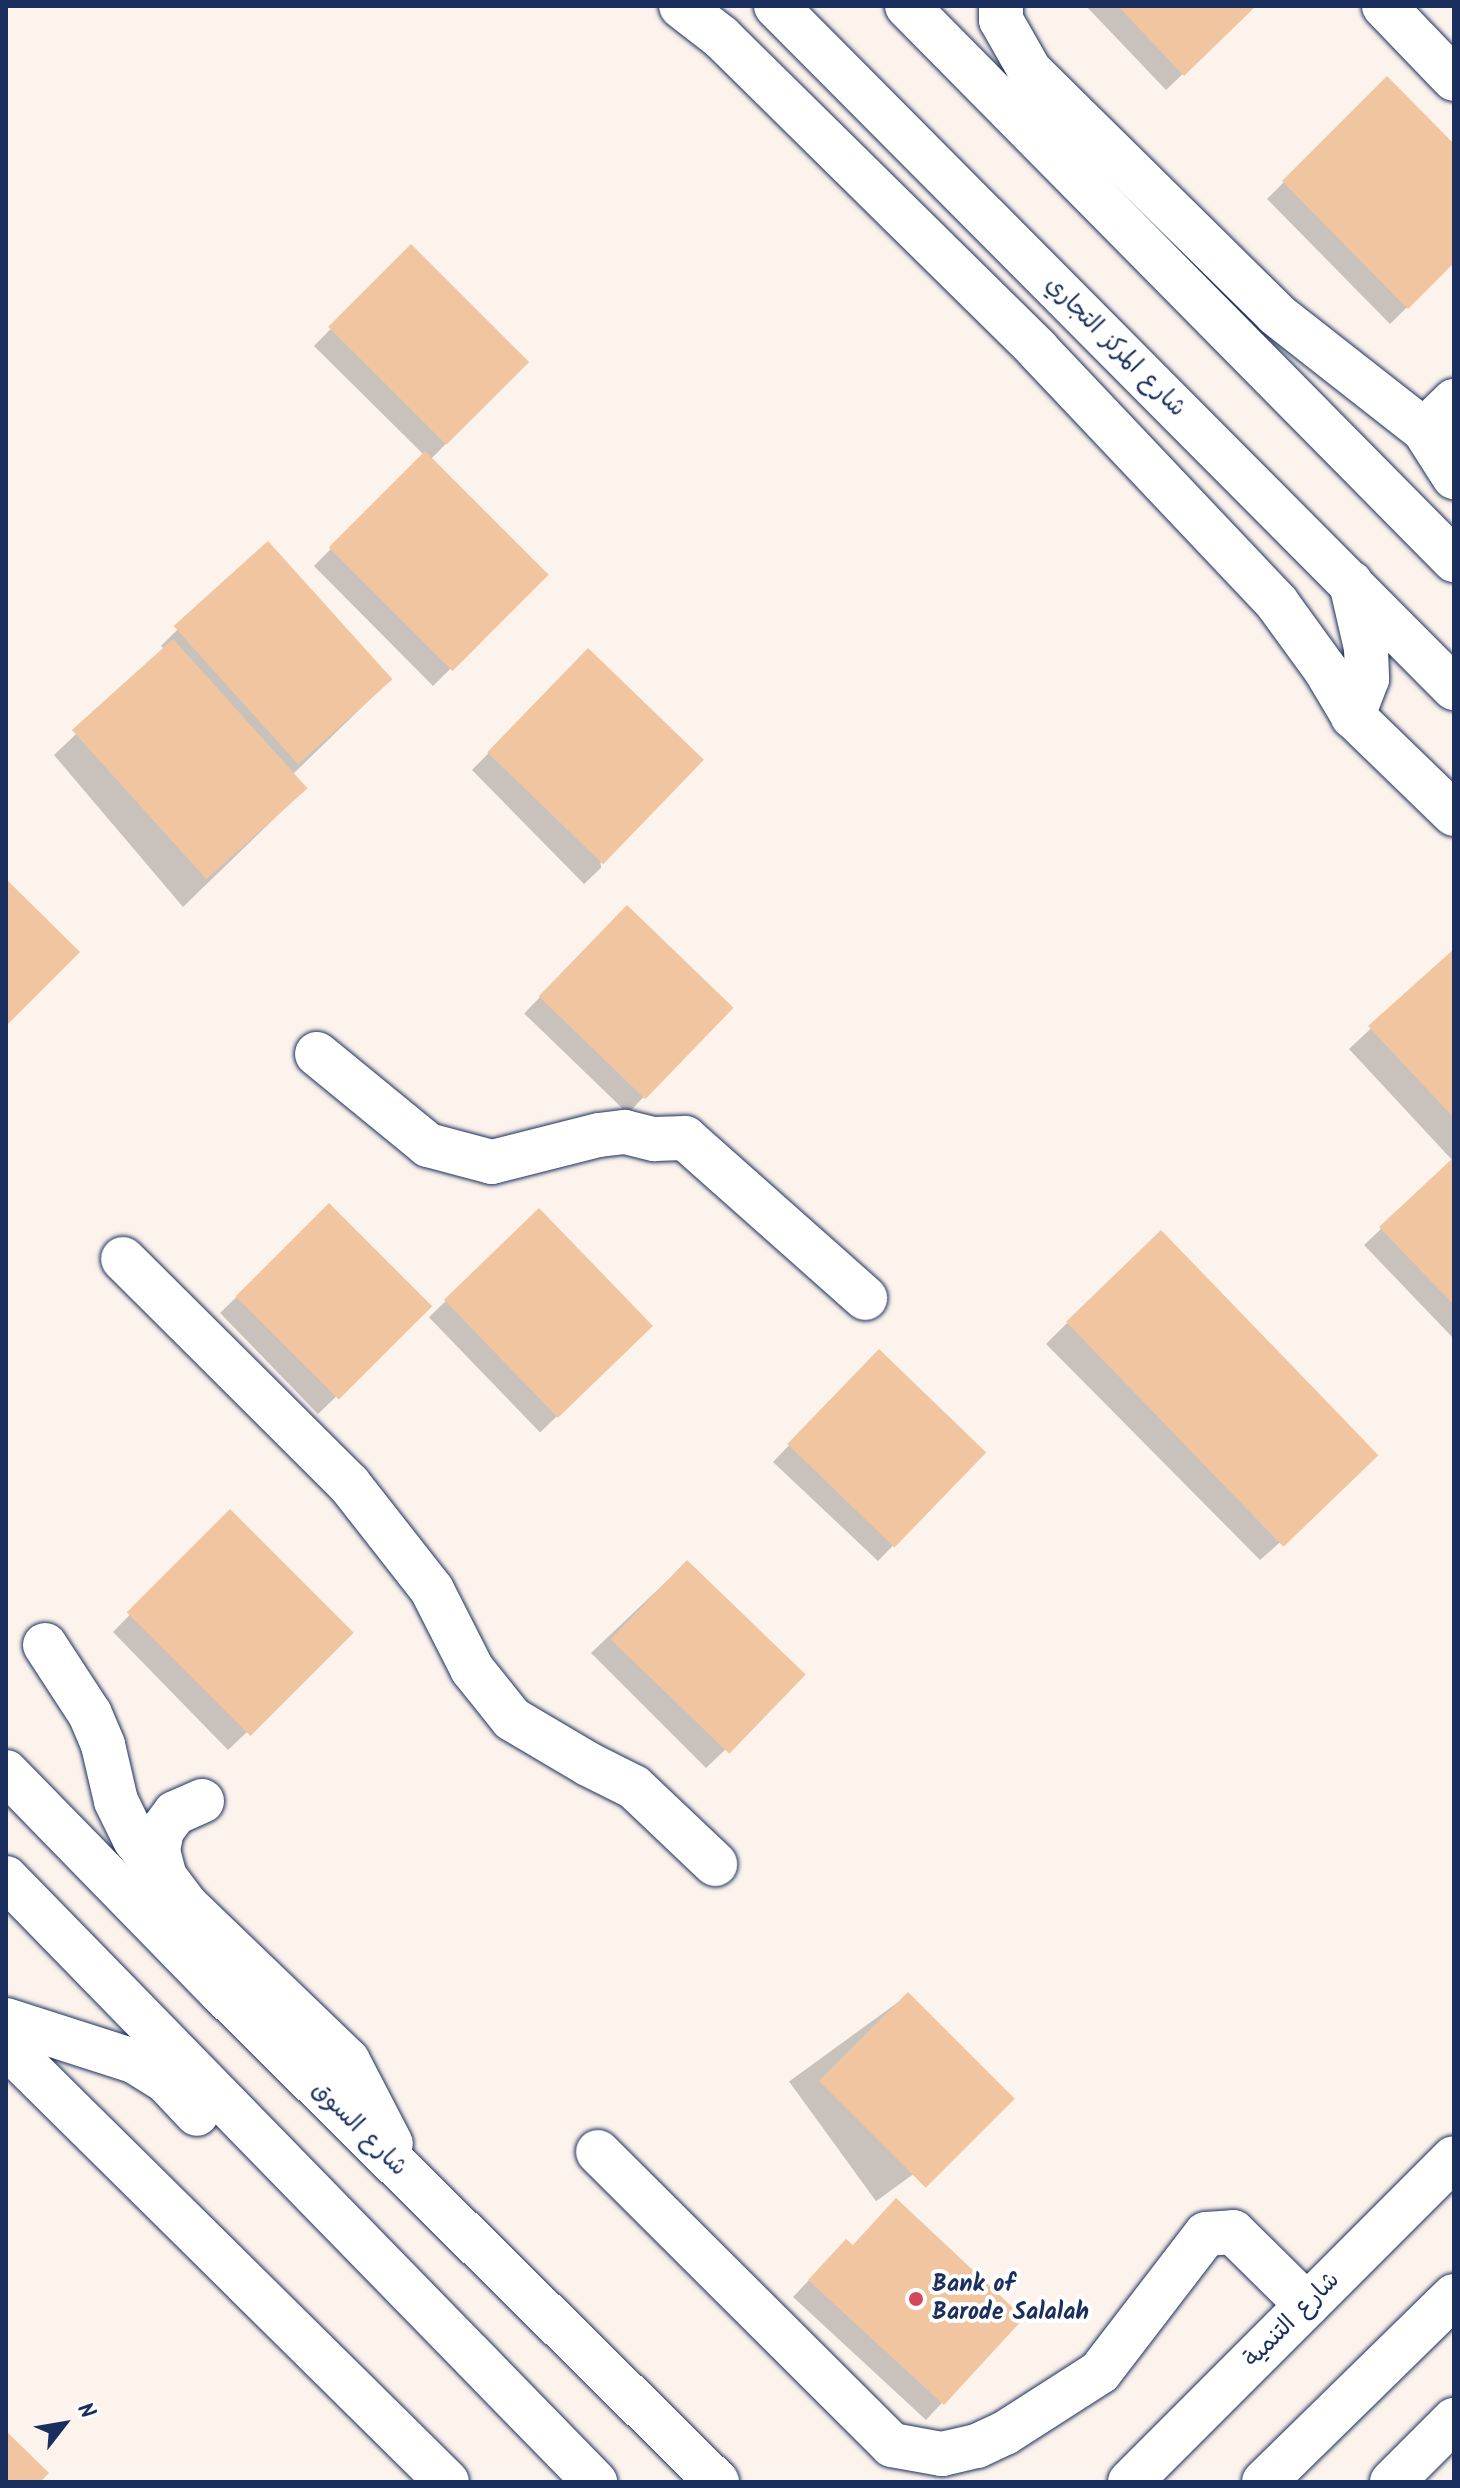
<!DOCTYPE html>
<html>
<head>
<meta charset="utf-8">
<style>
	body { margin:0 }
	#map { position:relative; width:1460px; height:2488px; overflow:hidden; background:#fcf3ec; font-family:Kalam,"Playpen Sans Arabic",sans-serif }
	div>[style] { position:absolute }
	[style*='--x'] { left:calc(var(--x)*1px); top:calc(var(--y)*1px); width:calc(var(--w)*1px); rotate:calc(var(--a)*1deg) }
	.shadow>* { inset:0; background:#0003; transform-origin:0 0 }
	.building>* { inset:0; background:#f1c5a0; transform-origin:0 0 }
	.roads { filter:drop-shadow(0 0 2px #1b2f5e) drop-shadow(0 0 2px #1b2f5e) }
	.minor>* { height:44px; margin:-22px; padding:0 22px; transform-origin:22px; border-radius:22px; background:#fff }
	.dots>* { width:22px; height:22px; translate:-50% -50%; box-sizing:border-box; border:4px solid #fff; border-radius:50% }
	span { translate:-50% -50%; white-space:nowrap; text-align:center; line-height:1.15; -webkit-text-stroke:8px #fff; paint-order:stroke }
	.street-label { font-size:24px; color:#1b2f5e }
	.poi-label { font-size:24px; color:#1b2f5e; font-weight:700 }
	.left { translate:0 -50%; text-align:left }
	.frame { position:absolute; inset:0; border:8px solid #1b2f5e; pointer-events:none }
	.north { position:absolute; left:24px; top:2384px; width:80px; height:80px; -webkit-text-stroke:6px #fff; paint-order:stroke; rotate:59deg; font-size:22px; font-weight:700; line-height:32px; text-align:center; color:#1b2f5e }
	.north::after { content:''; display:block; margin:auto; width:28px; height:36px; background:#1b2f5e; clip-path:polygon(50% 0,100% 100%,50% 72%,0 100%) }
</style>
</head>
<body>
<div id="map">
	<div class="shadow">
		<div style="clip-path:polygon(1086px 6px,1254px 6px,1166px 90px)"></div>
		<div style="clip-path:polygon(1387px 79px,1454px 147px,1454px 261px,1390px 324px,1267px 199px)"></div>
		<div style="clip-path:polygon(411px 247px,527px 361px,431px 459px,545px 575px,433px 686px,314px 566px,424px 455px,314px 346px)"></div>
		<div style="clip-path:polygon(178px 629px,390px 680px,292px 775px,283px 810px,183px 907px,54px 755px,165px 650px,161px 646px)"></div>
		<div style="clip-path:polygon(588px 651px,601px 868px,584px 884px,472px 770px)"></div>
		<div style="left:627px;top:907px;width:144px;height:148px;rotate:44deg"></div>
		<div style="clip-path:polygon(1454px 951px,1454px 1339px,1364px 1245px,1453px 1161px,1349px 1049px)"></div>
		<div style="clip-path:polygon(329px 1206px,413px 1323px,318px 1414px,220px 1313px)"></div>
		<div style="left:539px;top:1211px;width:160px;height:153px;rotate:46deg"></div>
		<div style="clip-path:polygon(1067px 1323px,1355px 1476px,1260px 1560px,1046px 1344px)"></div>
		<div style="clip-path:polygon(863px 1368px,984px 1452px,878px 1561px,773px 1462px)"></div>
		<div style="clip-path:polygon(230px 1512px,335px 1649px,228px 1750px,113px 1632px)"></div>
		<div style="clip-path:polygon(687px 1562px,787px 1691px,706px 1768px,591px 1653px)"></div>
		<div style="left:908px;top:1995px;width:148px;height:147px;rotate:54deg"></div>
		<div style="clip-path:polygon(829px 2259px,1021px 2318px,926px 2420px,793px 2297px)"></div>
	</div>
	<div class="building">
		<div style="clip-path:polygon(1118px 6px,1256px 6px,1184px 76px)"></div>
		<div style="clip-path:polygon(1387px 76px,1454px 144px,1454px 263px,1408px 309px,1282px 181px)"></div>
		<div style="left:411px;top:244px;width:167px;height:117px;rotate:45deg"></div>
		<div style="left:425px;top:451px;width:175px;height:136px;rotate:45deg"></div>
		<div style="left:268px;top:541px;width:186px;height:127px;rotate:48deg"></div>
		<div style="left:173px;top:639px;width:201px;height:136px;rotate:48deg"></div>
		<div style="left:588px;top:648px;width:161px;height:145px;rotate:44deg"></div>
		<div style="clip-path:polygon(6px 879px,80px 952px,6px 1026px)"></div>
		<div style="left:627px;top:905px;width:148px;height:127px;rotate:44deg"></div>
		<div style="clip-path:polygon(1454px 949px,1454px 1118px,1368px 1026px)"></div>
		<div style="clip-path:polygon(1454px 1157px,1454px 1305px,1379px 1227px)"></div>
		<div style="left:329px;top:1203px;width:146px;height:132px;rotate:45deg"></div>
		<div style="left:539px;top:1208px;width:164px;height:132px;rotate:46deg"></div>
		<div style="left:1161px;top:1230px;width:313px;height:132px;rotate:46deg"></div>
		<div style="left:879px;top:1349px;width:149px;height:132px;rotate:44deg"></div>
		<div style="left:230px;top:1509px;width:175px;height:146px;rotate:45deg"></div>
		<div style="left:687px;top:1560px;width:165px;height:110px;rotate:44deg"></div>
		<div style="left:908px;top:1992px;width:151px;height:126px;rotate:45deg"></div>
		<div style="clip-path:polygon(896px 2198px,1024px 2318px,944px 2405px,808px 2280px,846px 2239px,853px 2245px)"></div>
		<div style="clip-path:polygon(6px 2431px,49px 2473px,40px 2482px,6px 2482px)"></div>
	</div>
	<div class="roads">
		<div class="minor">
			<div style="--x:681;--y:6;--w:51;--a:37.8"></div>
			<div style="--x:721;--y:37;--w:445;--a:44.6"></div>
			<div style="--x:1038;--y:350;--w:348;--a:46.6"></div>
			<div style="--x:1277;--y:603;--w:82;--a:54"></div>
			<div style="--x:1325;--y:669;--w:55;--a:59.2"></div>
			<div style="--x:1353;--y:716;--w:141;--a:44.1"></div>
			<div style="--x:776;--y:6;--w:962;--a:45.17"></div>
			<div style="--x:907;--y:6;--w:779;--a:45.36"></div>
			<div style="--x:1001;--y:6;--w:14;--a:90"></div>
			<div style="--x:1001;--y:20;--w:59;--a:60.4"></div>
			<div style="--x:1030;--y:71;--w:346;--a:44.6"></div>
			<div style="--x:1276;--y:314;--w:188;--a:38.1"></div>
			<div style="--x:1424;--y:430;--w:56;--a:57.4"></div>
			<div style="--x:1384;--y:6;--w:101;--a:46.2"></div>
			<div style="--x:1424;--y:430;--w:42;--a:-44"></div>
			<div style="--x:1351;--y:583;--w:67;--a:77"></div>
			<div style="--x:1366;--y:648;--w:31;--a:88"></div>
			<div style="--x:1367;--y:679;--w:40;--a:111"></div>
			<div style="--x:317;--y:1054;--w:144;--a:39.3"></div>
			<div style="--x:428;--y:1145;--w:66;--a:14.9"></div>
			<div style="--x:492;--y:1162;--w:110;--a:-14.2"></div>
			<div style="--x:599;--y:1135;--w:26;--a:-7"></div>
			<div style="--x:625;--y:1132;--w:30;--a:14"></div>
			<div style="--x:654;--y:1139;--w:31;--a:-2"></div>
			<div style="--x:685;--y:1138;--w:241;--a:41.6"></div>
			<div style="--x:123;--y:1259;--w:319;--a:44.9"></div>
			<div style="--x:349;--y:1484;--w:135;--a:51.9"></div>
			<div style="--x:432;--y:1590;--w:89;--a:63.1"></div>
			<div style="--x:472;--y:1669;--w:64;--a:51.3"></div>
			<div style="--x:512;--y:1719;--w:88;--a:30.6"></div>
			<div style="--x:588;--y:1764;--w:51;--a:26.6"></div>
			<div style="--x:634;--y:1787;--w:112;--a:43.5"></div>
			<div style="--x:45;--y:1645;--w:82;--a:56.9"></div>
			<div style="--x:90;--y:1714;--w:34;--a:67"></div>
			<div style="--x:103;--y:1745;--w:57;--a:76.9"></div>
			<div style="--x:116;--y:1801;--w:43;--a:64"></div>
			<div style="--x:135;--y:1840;--w:48;--a:51"></div>
			<div style="--x:6;--y:1772;--w:309;--a:45.7"></div>
			<div style="--x:222;--y:1993;--w:696;--a:44.65"></div>
			<div style="--x:202;--y:1801;--w:30;--a:156"></div>
			<div style="--x:175;--y:1813;--w:21;--a:127"></div>
			<div style="--x:162;--y:1830;--w:21;--a:101"></div>
			<div style="--x:158;--y:1851;--w:27;--a:75"></div>
			<div style="--x:165;--y:1877;--w:34;--a:53"></div>
			<div style="--x:185;--y:1904;--w:226;--a:43.9"></div>
			<div style="--x:348;--y:2061;--w:93;--a:62.6"></div>
			<div style="--x:6;--y:1878;--w:844;--a:45.72"></div>
			<div style="--x:6;--y:2020;--w:134;--a:17.8"></div>
			<div style="--x:134;--y:2061;--w:38;--a:32"></div>
			<div style="--x:166;--y:2081;--w:45;--a:46.8"></div>
			<div style="--x:6;--y:2046;--w:620;--a:44.67"></div>
			<div style="--x:598;--y:2152;--w:415;--a:44.9"></div>
			<div style="--x:892;--y:2445;--w:51;--a:10.2"></div>
			<div style="--x:942;--y:2454;--w:36;--a:-13"></div>
			<div style="--x:977;--y:2446;--w:31;--a:-25"></div>
			<div style="--x:1005;--y:2433;--w:113;--a:-32.7"></div>
			<div style="--x:1100;--y:2372;--w:174;--a:-52.5"></div>
			<div style="--x:1206;--y:2234;--w:27;--a:-4"></div>
			<div style="--x:1233;--y:2232;--w:104;--a:44.6"></div>
			<div style="--x:1130;--y:2482;--w:458;--a:-45"></div>
			<div style="--x:1264;--y:2482;--w:266;--a:-44.4"></div>
			<div style="--x:1392;--y:2482;--w:88;--a:-45"></div>
		</div>
	</div>
	<div class="dots">
		<div style="left:916px;top:2299px;background:#d1495b"></div>
	</div>
	<div class="street-label">
		<span style="left:1115px;top:347px;rotate:45deg">شارع المركز التجاري</span>
		<span style="left:359px;top:2129px;rotate:45deg">شارع السوق</span>
		<span style="left:1292px;top:2320px;rotate:-45deg">شارع التنمية</span>
	</div>
	<div class="poi-label">
		<span class="left" style="left:932px;top:2299px">Bank of<br>Barode Salalah</span>
	</div>
	<div class="frame"></div>
	<div class="north">N</div>
</div>
</body>
</html>
